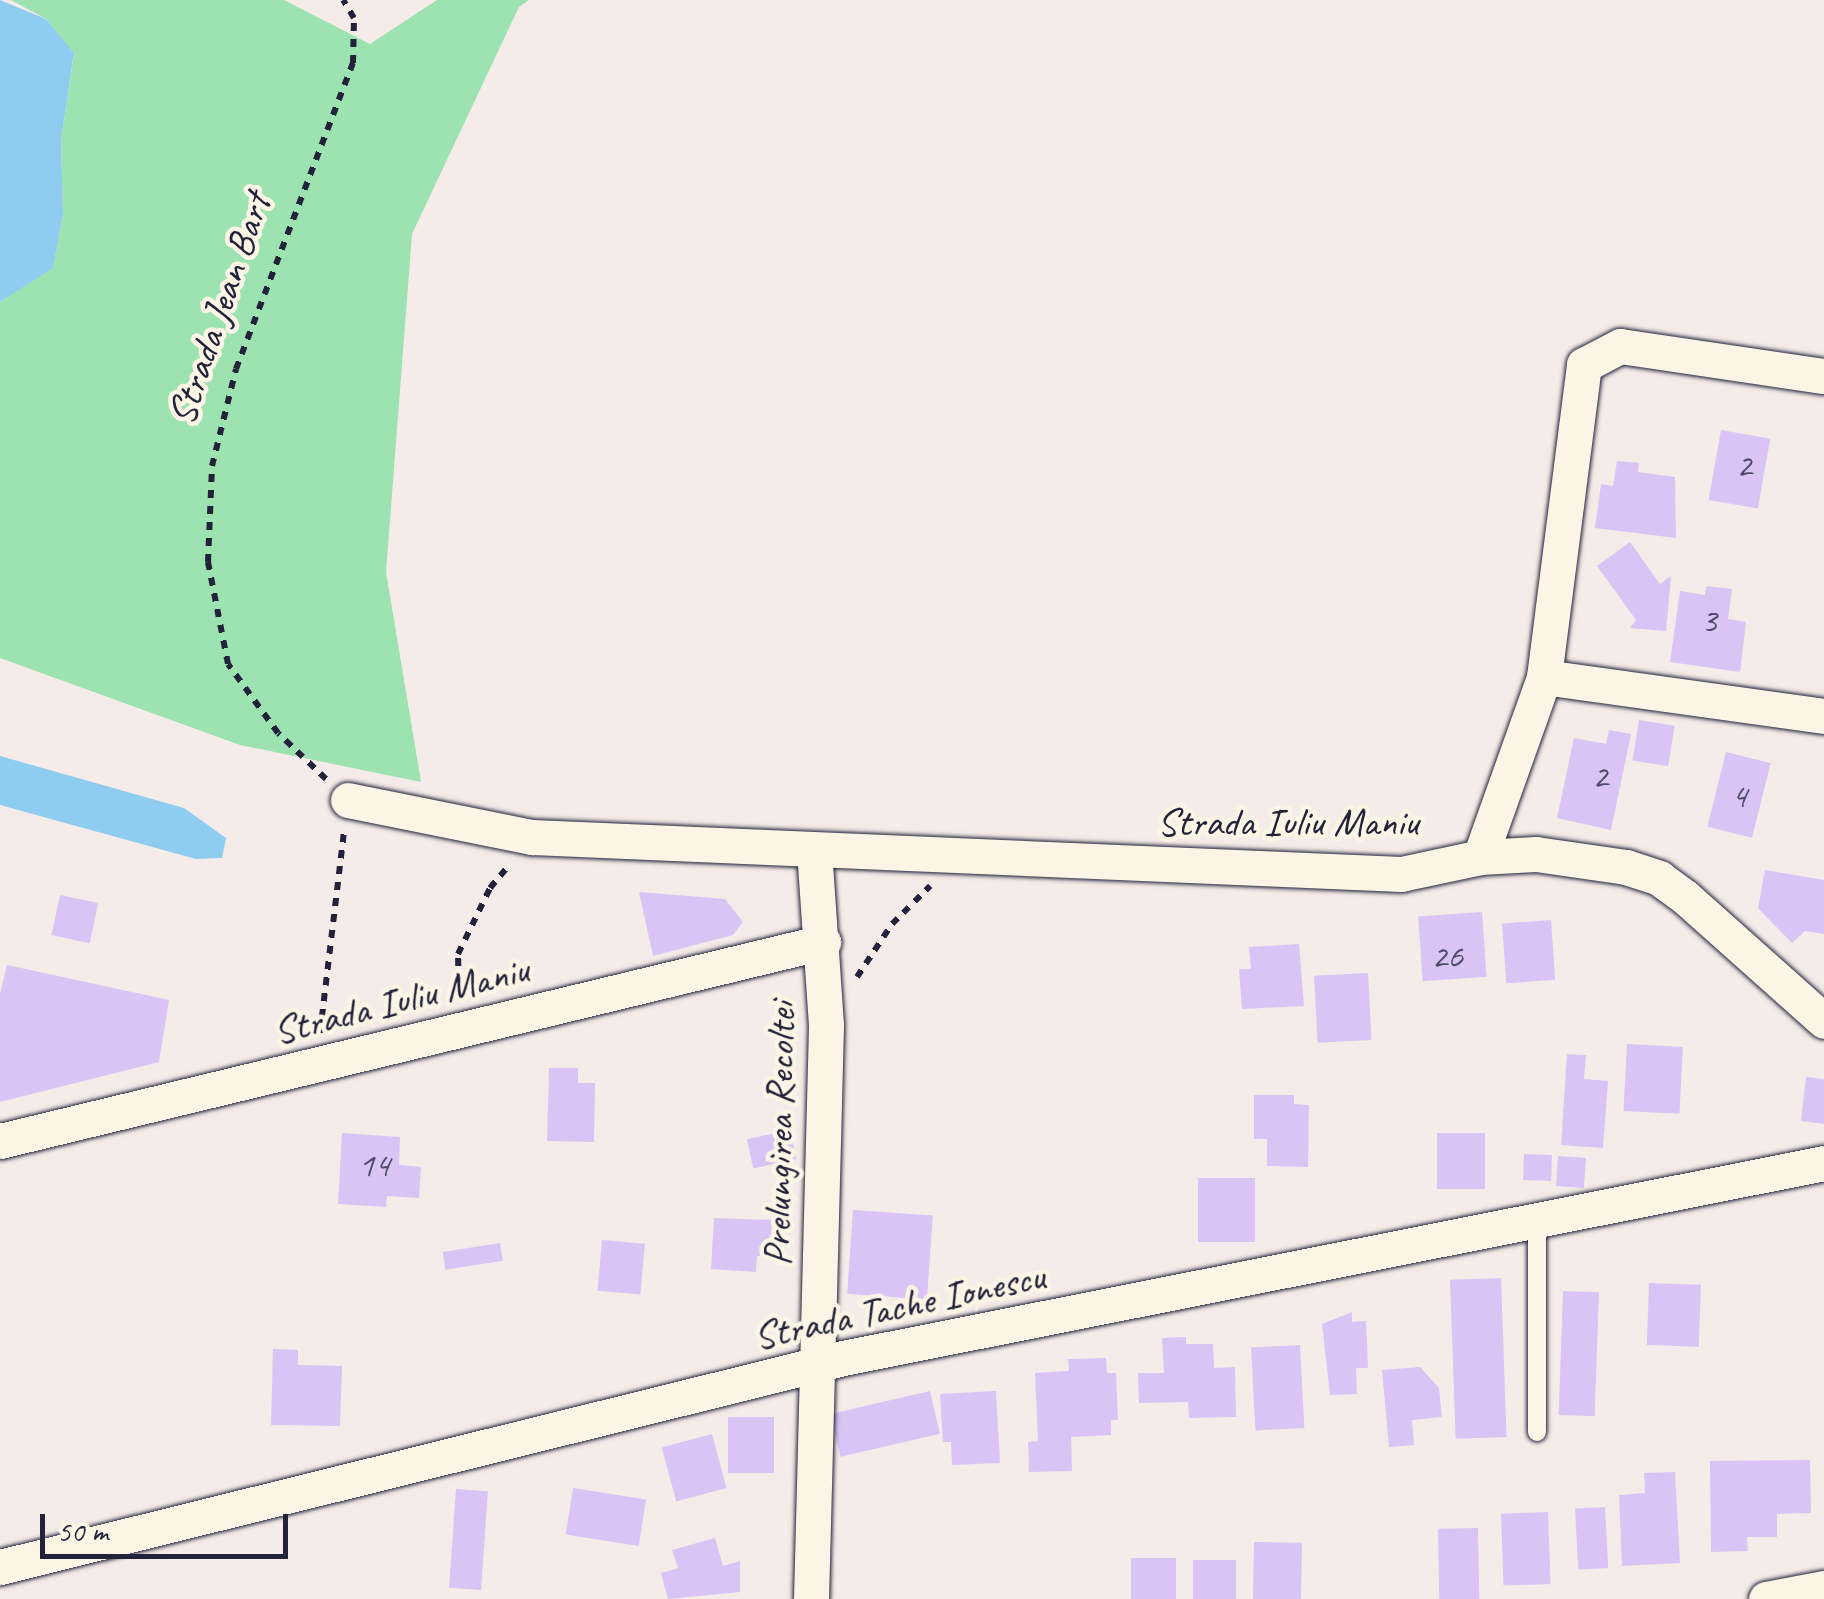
<!DOCTYPE html>
<html>
<head>
<meta charset="utf-8">
<style>
	body { margin:0 }
	#map { position:relative; width:1824px; height:1599px; overflow:hidden; background:#f5ebe8; font-family:Caveat,sans-serif }
	div>[style] { position:absolute }
	[style*='--x'] { left:calc(var(--x)*1px); top:calc(var(--y)*1px); width:calc(var(--w)*1px); rotate:calc(var(--a)*1deg) }
	.green>* { inset:0; background:#9ce3b1 }
	.water>* { inset:0; background:#8fcdf0 }
	.building>* { inset:0; background:#d9c4f5; transform-origin:0 0 }
	.path>* { height:6px; margin-top:-3px; transform-origin:0; background:repeating-linear-gradient(90deg,#22223b 0 8px,transparent 0 16px) }
	.roads { filter:drop-shadow(0 0 2px #22223b) drop-shadow(0 0 2px #22223b) }
	.service>* { height:18px; margin:-9px; padding:0 9px; transform-origin:9px; border-radius:9px; background:#fcf5e5 }
	.minor>* { height:35px; margin:-17.5px; padding:0 17.5px; transform-origin:17.5px; border-radius:17.5px; background:#fcf5e5 }
	span { translate:-50% -50%; white-space:nowrap; text-align:center; line-height:1.15; -webkit-text-stroke:9px #fcf5e5; paint-order:stroke }
	.number-label { font-size:35px; color:#504a6a }
	.number-label span { -webkit-text-stroke-width:0 }
	.street-label { font-size:40px; color:#22223b }
	.scale { position:absolute; left:40px; top:1514px; width:248px; height:45px; box-sizing:border-box; border:5px solid #22223b; border-top:0; padding-left:12px; font-size:30px; line-height:35px; white-space:nowrap; color:#22223b; -webkit-text-stroke:8px #fcf5e5; paint-order:stroke }
</style>
</head>
<body>
<div id="map">
	<div class="green">
		<div style="clip-path:polygon(11px 0,284px 0,370px 44px,437px 0,529px 0,519px 7px,412px 234px,386px 572px,421px 782px,240px 745px,0 658px,0 302px,53px 267px,63px 215px,61px 140px,74px 54px,46px 19px)"></div>
	</div>
	<div class="water">
		<div style="clip-path:polygon(0 0,46px 19px,74px 53px,61px 140px,63px 215px,53px 268px,0 302px)"></div>
		<div style="clip-path:polygon(0 756px,184px 808px,226px 838px,222px 858px,196px 859px,0 805px)"></div>
	</div>
	<div class="building">
		<div style="left:1721px;top:430px;width:50px;height:71px;rotate:10deg"></div>
		<div style="clip-path:polygon(1617px 461px,1639px 463px,1638px 472px,1675px 477px,1676px 538px,1595px 528px,1601px 484px,1613px 486px)"></div>
		<div style="clip-path:polygon(1630px 542px,1660px 584px,1671px 576px,1666px 631px,1630px 628px,1636px 620px,1597px 566px)"></div>
		<div style="clip-path:polygon(1706px 586px,1732px 589px,1728px 619px,1746px 622px,1740px 672px,1670px 662px,1680px 591px,1705px 595px)"></div>
		<div style="left:1639px;top:720px;width:36px;height:41px;rotate:9deg"></div>
		<div style="clip-path:polygon(1609px 730px,1631px 734px,1611px 830px,1557px 818px,1574px 738px,1606px 744px)"></div>
		<div style="left:1726px;top:752px;width:46px;height:77px;rotate:14deg"></div>
		<div style="clip-path:polygon(1765px 870px,1824px 880px,1824px 934px,1805px 931px,1792px 943px,1758px 908px)"></div>
		<div style="clip-path:polygon(639px 892px,725px 899px,743px 922px,733px 935px,653px 956px)"></div>
		<div style="left:60px;top:895px;width:39px;height:41px;rotate:12deg"></div>
		<div style="left:1482px;top:912px;width:65px;height:64px;rotate:86deg"></div>
		<div style="left:1551px;top:920px;width:60px;height:49px;rotate:86deg"></div>
		<div style="clip-path:polygon(1299px 944px,1304px 1006px,1242px 1009px,1239px 969px,1251px 969px,1249px 947px)"></div>
		<div style="clip-path:polygon(7px 965px,169px 1000px,159px 1062px,0 1102px,0 994px)"></div>
		<div style="left:1368px;top:973px;width:67px;height:54px;rotate:87deg"></div>
		<div style="left:1627px;top:1044px;width:56px;height:67px;rotate:3deg"></div>
		<div style="clip-path:polygon(1567px 1054px,1586px 1055px,1584px 1079px,1608px 1081px,1603px 1148px,1561px 1145px)"></div>
		<div style="clip-path:polygon(549px 1068px,578px 1068px,578px 1083px,595px 1083px,594px 1142px,547px 1141px)"></div>
		<div style="clip-path:polygon(1806px 1077px,1824px 1079px,1824px 1124px,1801px 1121px)"></div>
		<div style="clip-path:polygon(1254px 1095px,1294px 1095px,1294px 1104px,1309px 1105px,1308px 1167px,1267px 1166px,1267px 1139px,1254px 1139px)"></div>
		<div style="left:790px;top:1130px;width:30px;height:44px;rotate:78deg"></div>
		<div style="clip-path:polygon(342px 1133px,400px 1137px,399px 1165px,421px 1167px,419px 1198px,387px 1196px,386px 1207px,338px 1204px)"></div>
		<div style="left:1437px;top:1133px;width:48px;height:56px"></div>
		<div style="left:1524px;top:1154px;width:28px;height:26px;rotate:2deg"></div>
		<div style="left:1558px;top:1156px;width:28px;height:30px;rotate:4deg"></div>
		<div style="left:1198px;top:1178px;width:57px;height:64px"></div>
		<div style="left:853px;top:1210px;width:80px;height:84px;rotate:4deg"></div>
		<div style="clip-path:polygon(714px 1218px,772px 1220px,771px 1256px,757px 1256px,756px 1272px,711px 1269px)"></div>
		<div style="left:602px;top:1240px;width:43px;height:51px;rotate:5deg"></div>
		<div style="left:500px;top:1243px;width:18px;height:58px;rotate:81deg"></div>
		<div style="left:1501px;top:1278px;width:159px;height:51px;rotate:88deg"></div>
		<div style="left:1649px;top:1283px;width:52px;height:62px;rotate:2deg"></div>
		<div style="left:1563px;top:1291px;width:36px;height:124px;rotate:2deg"></div>
		<div style="clip-path:polygon(1352px 1312px,1352px 1322px,1366px 1321px,1368px 1368px,1356px 1368px,1357px 1394px,1330px 1395px,1322px 1324px)"></div>
		<div style="clip-path:polygon(1186px 1337px,1186px 1344px,1213px 1344px,1214px 1368px,1235px 1367px,1236px 1417px,1189px 1418px,1188px 1402px,1139px 1403px,1138px 1373px,1164px 1373px,1162px 1338px)"></div>
		<div style="left:1300px;top:1345px;width:83px;height:49px;rotate:87deg"></div>
		<div style="clip-path:polygon(273px 1349px,298px 1350px,298px 1365px,342px 1366px,340px 1426px,271px 1425px)"></div>
		<div style="clip-path:polygon(1106px 1358px,1107px 1373px,1116px 1373px,1118px 1420px,1111px 1420px,1111px 1435px,1071px 1437px,1072px 1471px,1029px 1472px,1028px 1442px,1038px 1441px,1035px 1373px,1069px 1371px,1068px 1359px)"></div>
		<div style="clip-path:polygon(1420px 1367px,1439px 1388px,1442px 1417px,1412px 1420px,1414px 1445px,1389px 1447px,1382px 1370px)"></div>
		<div style="left:930px;top:1391px;width:44px;height:102px;rotate:77deg"></div>
		<div style="clip-path:polygon(996px 1391px,1000px 1463px,952px 1465px,951px 1442px,943px 1442px,940px 1394px)"></div>
		<div style="left:728px;top:1417px;width:46px;height:56px"></div>
		<div style="left:712px;top:1434px;width:56px;height:52px;rotate:75deg"></div>
		<div style="clip-path:polygon(1810px 1460px,1811px 1513px,1777px 1514px,1777px 1537px,1747px 1537px,1748px 1551px,1711px 1552px,1710px 1461px)"></div>
		<div style="clip-path:polygon(1675px 1472px,1680px 1563px,1622px 1566px,1619px 1495px,1645px 1493px,1644px 1473px)"></div>
		<div style="left:573px;top:1488px;width:74px;height:47px;rotate:9deg"></div>
		<div style="left:456px;top:1489px;width:32px;height:99px;rotate:4deg"></div>
		<div style="left:1605px;top:1507px;width:61px;height:30px;rotate:87deg"></div>
		<div style="left:1548px;top:1512px;width:72px;height:47px;rotate:88deg"></div>
		<div style="left:1478px;top:1528px;width:71px;height:40px;rotate:89deg"></div>
		<div style="clip-path:polygon(715px 1538px,723px 1566px,740px 1561px,740px 1592px,668px 1599px,661px 1573px,678px 1568px,672px 1550px)"></div>
		<div style="left:1254px;top:1542px;width:48px;height:57px;rotate:1deg"></div>
		<div style="left:1176px;top:1558px;width:41px;height:45px;rotate:90deg"></div>
		<div style="left:1236px;top:1560px;width:39px;height:43px;rotate:90deg"></div>
	</div>
	<div class="path">
		<div style="--x:326;--y:779;--w:66;--a:-136.2"></div>
		<div style="--x:278;--y:733;--w:85;--a:-125.9"></div>
		<div style="--x:228;--y:664;--w:104;--a:-101.1"></div>
		<div style="--x:208;--y:562;--w:96;--a:-87.6"></div>
		<div style="--x:212;--y:466;--w:100;--a:-76.1"></div>
		<div style="--x:236;--y:369;--w:328;--a:-69.1"></div>
		<div style="--x:353;--y:63;--w:45;--a:-88.7"></div>
		<div style="--x:354;--y:18;--w:21;--a:-121"></div>
		<div style="--x:857;--y:977;--w:64;--a:-56.6"></div>
		<div style="--x:892;--y:924;--w:54;--a:-45"></div>
		<div style="--x:459;--y:998;--w:44;--a:-91.3"></div>
		<div style="--x:458;--y:954;--w:73;--a:-64.1"></div>
		<div style="--x:490;--y:888;--w:30;--a:-50"></div>
		<div style="--x:320;--y:1033;--w:202;--a:-83.2"></div>
	</div>
	<div class="roads">
		<div class="service">
			<div style="--x:1537;--y:1219;--w:213;--a:90"></div>
		</div>
		<div class="minor">
			<div style="--x:1544;--y:677;--w:283;--a:7.9"></div>
			<div style="--x:348;--y:800;--w:188;--a:11.4"></div>
			<div style="--x:532;--y:837;--w:870;--a:2.44"></div>
			<div style="--x:1401;--y:874;--w:81;--a:-12.1"></div>
			<div style="--x:1480;--y:857;--w:56;--a:-3.1"></div>
			<div style="--x:1536;--y:854;--w:91;--a:8.2"></div>
			<div style="--x:1626;--y:867;--w:35;--a:18"></div>
			<div style="--x:1659;--y:878;--w:32;--a:36"></div>
			<div style="--x:1685;--y:897;--w:186;--a:41.7"></div>
			<div style="--x:1480;--y:857;--w:191;--a:-70.4"></div>
			<div style="--x:1544;--y:677;--w:315;--a:-82.7"></div>
			<div style="--x:1584;--y:365;--w:41;--a:-27.8"></div>
			<div style="--x:1620;--y:346;--w:206;--a:8.4"></div>
			<div style="--x:0;--y:1141;--w:847;--a:-13.59"></div>
			<div style="--x:0;--y:1567;--w:869;--a:-13.92"></div>
			<div style="--x:843;--y:1358;--w:1000;--a:-11.24"></div>
			<div style="--x:811;--y:1599;--w:574;--a:-88.5"></div>
			<div style="--x:826;--y:1025;--w:174;--a:-93.9"></div>
			<div style="--x:1766;--y:1599;--w:59;--a:-10.7"></div>
		</div>
	</div>
	<div class="number-label">
		<span style="left:1744px;top:465px">2</span>
		<span style="left:1709px;top:621px">3</span>
		<span style="left:1600px;top:776px">2</span>
		<span style="left:1739px;top:796px">4</span>
		<span style="left:1447px;top:956px">26</span>
		<span style="left:374px;top:1165px">14</span>
	</div>
	<div class="street-label">
		<span style="left:219px;top:309px;rotate:-71deg">Strada Jean Bart</span>
		<span style="left:1288px;top:822px">Strada Iuliu Maniu</span>
		<span style="left:401px;top:1000px;rotate:-14deg">Strada Iuliu Maniu</span>
		<span style="left:779px;top:1134px;rotate:-89deg">Prelungirea Recoltei</span>
		<span style="left:899px;top:1306px;rotate:-12deg">Strada Tache Ionescu</span>
	</div>
	<div class="scale">50 m</div>
</div>
</body>
</html>
